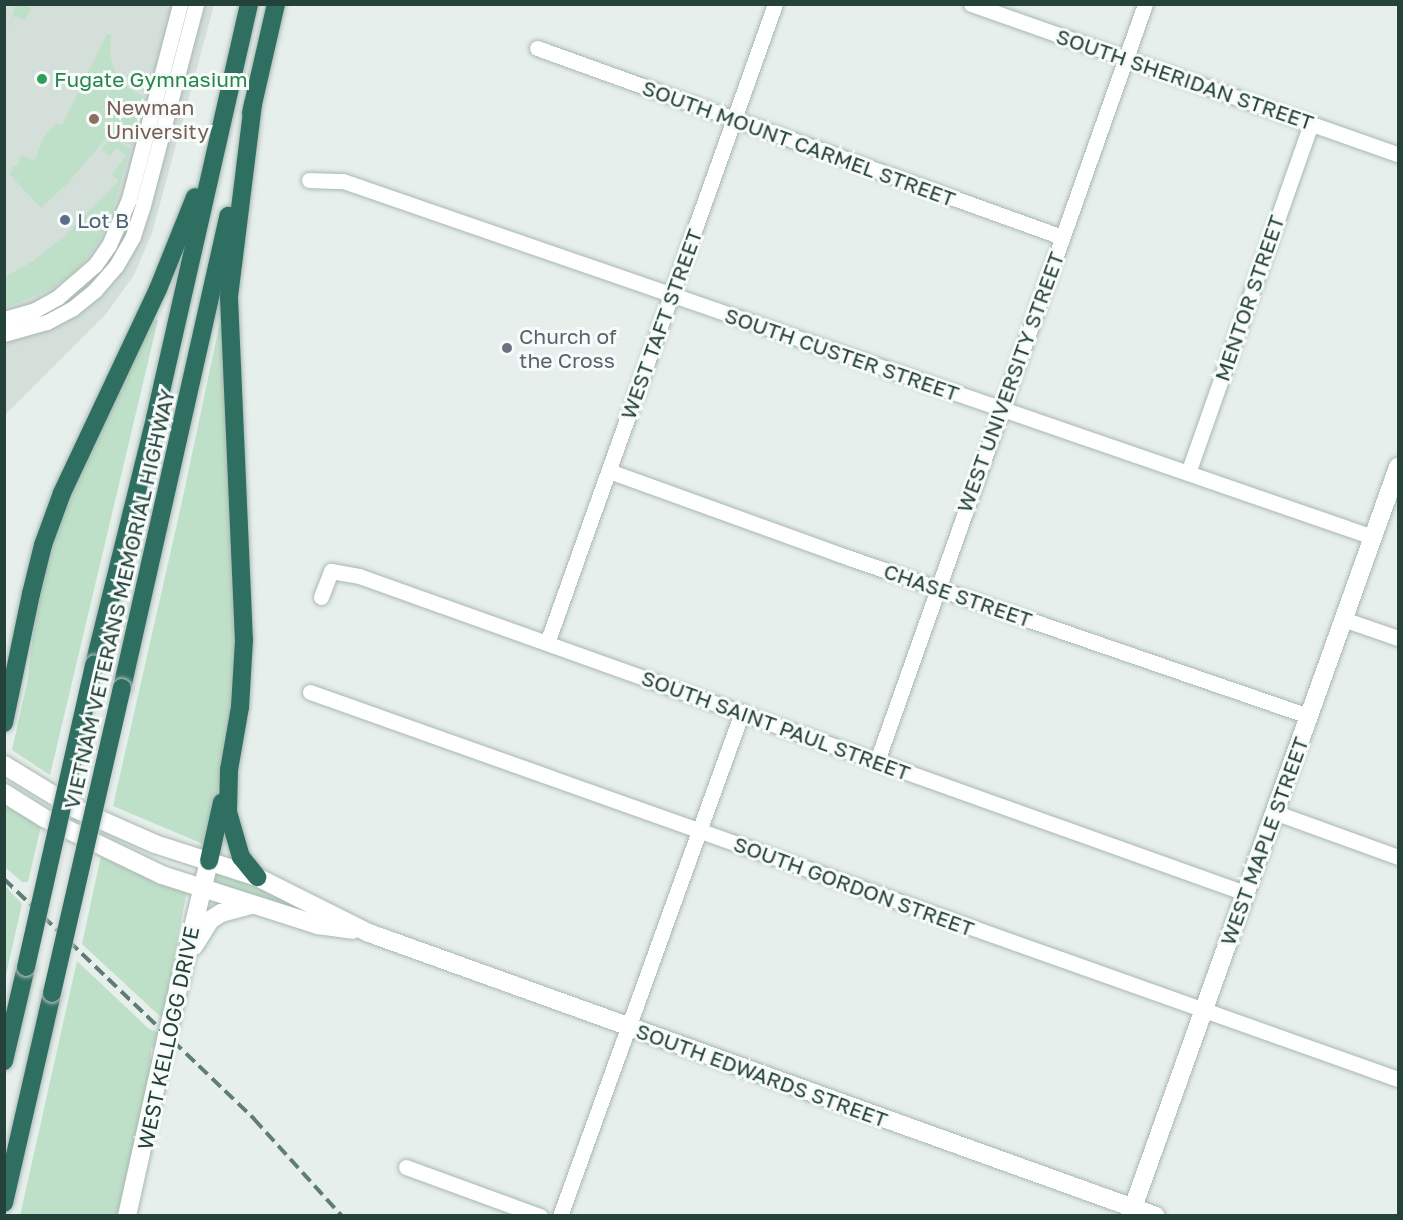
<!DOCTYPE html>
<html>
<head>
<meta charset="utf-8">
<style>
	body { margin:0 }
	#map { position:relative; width:1403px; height:1220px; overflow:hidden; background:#e6efeb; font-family:"Golos Text",sans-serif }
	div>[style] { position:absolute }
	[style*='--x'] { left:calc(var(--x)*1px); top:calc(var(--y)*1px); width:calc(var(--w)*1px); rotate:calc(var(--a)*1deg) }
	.built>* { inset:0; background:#d4dfda }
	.green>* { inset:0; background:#bfe0c8 }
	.roads { filter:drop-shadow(0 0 2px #a8b8b2) drop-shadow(0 0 2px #a8b8b2) }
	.street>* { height:15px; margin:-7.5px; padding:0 7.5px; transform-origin:7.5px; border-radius:7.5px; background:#fff }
	.secondary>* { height:18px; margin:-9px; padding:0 9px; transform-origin:9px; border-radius:9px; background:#fff }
	.highway>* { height:18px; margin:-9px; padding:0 9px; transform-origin:9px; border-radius:9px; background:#2f6f62 }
	.rail>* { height:4px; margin-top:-2px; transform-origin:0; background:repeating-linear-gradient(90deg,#5f7d75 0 12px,transparent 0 18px) }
	.bridges { filter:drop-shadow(0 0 2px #c2cac8) drop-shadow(0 0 2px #c2cac8) }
	.highway-bridge>* { height:18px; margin:-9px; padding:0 9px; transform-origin:9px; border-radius:9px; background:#2f6f62 }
	.dots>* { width:16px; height:16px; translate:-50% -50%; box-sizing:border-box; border:3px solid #f7fbf9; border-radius:50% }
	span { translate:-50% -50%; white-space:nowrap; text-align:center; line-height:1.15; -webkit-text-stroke:6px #f7fbf9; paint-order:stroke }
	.leisure-label { font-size:21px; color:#27864d }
	.left { translate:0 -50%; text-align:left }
	.street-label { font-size:21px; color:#24423a }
	.education-label { font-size:21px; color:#785e54 }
	.service-label { font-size:21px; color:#4e5e75 }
	.worship-label { font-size:21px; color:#5b616d }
	.frame { position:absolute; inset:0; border:6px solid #24423a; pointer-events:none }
</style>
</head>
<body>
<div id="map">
	<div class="built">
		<div style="clip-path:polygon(5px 5px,214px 5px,152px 233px,134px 275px,106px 314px,5px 415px)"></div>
	</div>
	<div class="green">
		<div style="clip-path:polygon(15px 5px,25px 5px,31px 8px,25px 20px,14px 16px,9px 29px)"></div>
		<div style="clip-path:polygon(107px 34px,111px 35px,110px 55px,116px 74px,127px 87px,144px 97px,132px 146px,110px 134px,68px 183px,41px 208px,10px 175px,13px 166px,17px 167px,21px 156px,35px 160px,43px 138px,56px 123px,62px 125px)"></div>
		<div style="clip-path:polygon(113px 138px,130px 149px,110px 220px,98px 243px,77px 270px,51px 289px,5px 308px,5px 277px,33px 261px,63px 237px,119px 181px,112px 174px,126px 156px,117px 148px,110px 156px,101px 149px)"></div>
		<div style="clip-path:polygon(153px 319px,158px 320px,50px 775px,12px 750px,27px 683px,39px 588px,66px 503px)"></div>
		<div style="clip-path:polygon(220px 322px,223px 322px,236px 648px,230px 731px,217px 796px,203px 844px,113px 806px,181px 506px)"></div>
		<div style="clip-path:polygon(4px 805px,41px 826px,28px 882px,22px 882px,5px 867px)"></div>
		<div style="clip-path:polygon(101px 856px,187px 890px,163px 1019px,82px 944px)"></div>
		<div style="clip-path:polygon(217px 869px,331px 919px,214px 883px)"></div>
		<div style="clip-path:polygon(5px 886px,22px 904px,5px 979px)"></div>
		<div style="clip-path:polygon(77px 961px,149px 1029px,160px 1033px,159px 1046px,151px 1049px,151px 1060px,156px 1061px,121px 1215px,20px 1216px)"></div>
	</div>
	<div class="roads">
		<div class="street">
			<div style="--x:971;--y:4;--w:453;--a:19.4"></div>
			<div style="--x:537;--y:48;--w:558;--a:19.8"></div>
			<div style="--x:309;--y:180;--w:34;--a:2"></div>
			<div style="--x:343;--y:181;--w:1090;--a:19.07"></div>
			<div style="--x:4;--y:319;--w:32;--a:-16"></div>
			<div style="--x:35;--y:310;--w:26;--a:-29"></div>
			<div style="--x:58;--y:297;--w:49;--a:-40.9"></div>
			<div style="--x:95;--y:265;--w:24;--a:-55"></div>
			<div style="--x:109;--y:245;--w:50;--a:-66.5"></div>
			<div style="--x:129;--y:199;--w:202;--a:-75.3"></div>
			<div style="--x:4;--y:334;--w:45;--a:-15.6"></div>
			<div style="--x:47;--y:322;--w:30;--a:-28"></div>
			<div style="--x:73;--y:308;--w:28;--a:-39"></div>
			<div style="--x:95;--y:290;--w:32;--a:-49"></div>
			<div style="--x:116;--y:266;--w:34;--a:-60"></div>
			<div style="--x:133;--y:236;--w:33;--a:-72"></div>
			<div style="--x:143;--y:205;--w:208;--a:-75.2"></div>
			<div style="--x:609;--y:471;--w:244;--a:19.9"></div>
			<div style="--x:838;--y:554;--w:498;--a:19"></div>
			<div style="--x:1188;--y:473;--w:371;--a:-70.6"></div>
			<div style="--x:321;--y:597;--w:28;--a:-69"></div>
			<div style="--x:331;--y:571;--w:28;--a:10"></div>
			<div style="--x:359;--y:576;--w:941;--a:19.69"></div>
			<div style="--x:1343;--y:619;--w:58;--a:19.1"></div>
			<div style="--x:547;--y:643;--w:678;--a:-70.36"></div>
			<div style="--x:310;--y:692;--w:1155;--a:19.58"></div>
			<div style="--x:877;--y:761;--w:803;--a:-70.5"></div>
			<div style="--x:1274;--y:812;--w:132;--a:19.9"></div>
			<div style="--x:406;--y:1167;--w:143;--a:20.1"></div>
			<div style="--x:560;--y:1216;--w:536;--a:-70.14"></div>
		</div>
		<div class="secondary">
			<div style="--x:4;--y:765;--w:84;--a:31.4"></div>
			<div style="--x:76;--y:809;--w:86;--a:23.9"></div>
			<div style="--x:155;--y:844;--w:107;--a:17.9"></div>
			<div style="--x:257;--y:877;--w:125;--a:26.6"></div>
			<div style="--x:369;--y:933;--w:836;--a:19.78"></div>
			<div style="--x:4;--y:793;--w:47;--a:32"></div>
			<div style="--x:44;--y:818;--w:131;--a:25.8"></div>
			<div style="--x:162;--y:875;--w:164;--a:17.8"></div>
			<div style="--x:318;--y:925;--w:35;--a:8"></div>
			<div style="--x:194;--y:946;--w:31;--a:-58"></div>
			<div style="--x:210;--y:920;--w:13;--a:-32"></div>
			<div style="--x:221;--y:913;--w:30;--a:-15"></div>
			<div style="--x:127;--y:1216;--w:185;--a:-77.5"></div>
			<div style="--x:167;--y:1035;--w:179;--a:-76.4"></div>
			<div style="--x:1130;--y:1216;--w:796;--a:-70.31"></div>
		</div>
		<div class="highway">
			<div style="--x:253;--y:104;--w:195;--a:97.1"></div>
			<div style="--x:229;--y:298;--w:342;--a:87.5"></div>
			<div style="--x:244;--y:640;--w:67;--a:93.4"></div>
			<div style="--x:240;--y:707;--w:64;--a:99.9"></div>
			<div style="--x:229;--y:770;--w:42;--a:91.4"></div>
			<div style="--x:228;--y:812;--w:47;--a:73.9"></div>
			<div style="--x:241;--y:857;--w:26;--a:51"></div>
			<div style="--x:251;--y:113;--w:112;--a:-77.1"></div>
			<div style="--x:94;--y:665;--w:254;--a:-76.1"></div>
			<div style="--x:155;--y:418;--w:425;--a:-77.2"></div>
			<div style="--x:122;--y:688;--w:484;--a:-77.3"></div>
			<div style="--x:4;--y:723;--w:132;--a:-78.2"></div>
			<div style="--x:31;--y:594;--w:50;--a:-76.2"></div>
			<div style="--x:43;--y:545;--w:55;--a:-69.9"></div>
			<div style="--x:62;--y:493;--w:225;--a:-64.8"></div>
			<div style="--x:158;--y:289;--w:99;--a:-68.1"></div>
			<div style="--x:209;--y:861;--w:60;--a:-77.6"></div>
			<div style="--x:4;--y:1061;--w:97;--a:-76.8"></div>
			<div style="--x:4;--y:1203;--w:215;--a:-77.1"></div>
		</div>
	</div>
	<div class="rail">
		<div style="--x:4;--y:879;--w:347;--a:43.8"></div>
		<div style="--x:254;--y:1119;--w:131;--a:47.8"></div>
	</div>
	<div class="bridges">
		<div class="highway-bridge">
			<div style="--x:26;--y:967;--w:310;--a:-77.3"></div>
			<div style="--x:52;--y:993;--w:313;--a:-77.1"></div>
		</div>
	</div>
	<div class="dots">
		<div style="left:42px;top:79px;background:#2e9e5b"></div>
		<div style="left:94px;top:119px;background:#8d6e63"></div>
		<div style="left:65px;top:220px;background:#5c6f8a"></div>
		<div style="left:507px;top:348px;background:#6b7280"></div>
	</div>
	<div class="leisure-label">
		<span class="left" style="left:54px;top:79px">Fugate Gymnasium</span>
	</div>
	<div class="street-label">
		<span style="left:1185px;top:79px;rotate:19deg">SOUTH SHERIDAN STREET</span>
		<span style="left:799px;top:143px;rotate:20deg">SOUTH MOUNT CARMEL STREET</span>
		<span style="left:1249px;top:298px;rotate:-71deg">MENTOR STREET</span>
		<span style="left:661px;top:324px;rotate:-70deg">WEST TAFT STREET</span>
		<span style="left:842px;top:354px;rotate:19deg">SOUTH CUSTER STREET</span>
		<span style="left:1010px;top:382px;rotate:-70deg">WEST UNIVERSITY STREET</span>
		<span style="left:958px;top:595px;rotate:19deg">CHASE STREET</span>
		<span style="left:119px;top:599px;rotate:-77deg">VIETNAM VETERANS MEMORIAL HIGHWAY</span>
		<span style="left:776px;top:725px;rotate:20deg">SOUTH SAINT PAUL STREET</span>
		<span style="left:1264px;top:841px;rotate:-70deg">WEST MAPLE STREET</span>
		<span style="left:854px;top:886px;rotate:20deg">SOUTH GORDON STREET</span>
		<span style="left:168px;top:1038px;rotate:-78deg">WEST KELLOGG DRIVE</span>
		<span style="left:762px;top:1075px;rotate:20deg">SOUTH EDWARDS STREET</span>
	</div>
	<div class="education-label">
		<span class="left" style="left:106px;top:119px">Newman<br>University</span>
	</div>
	<div class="service-label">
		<span class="left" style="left:77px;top:220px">Lot B</span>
	</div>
	<div class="worship-label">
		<span class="left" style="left:519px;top:348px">Church of<br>the Cross</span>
	</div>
	<div class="frame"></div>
</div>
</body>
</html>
